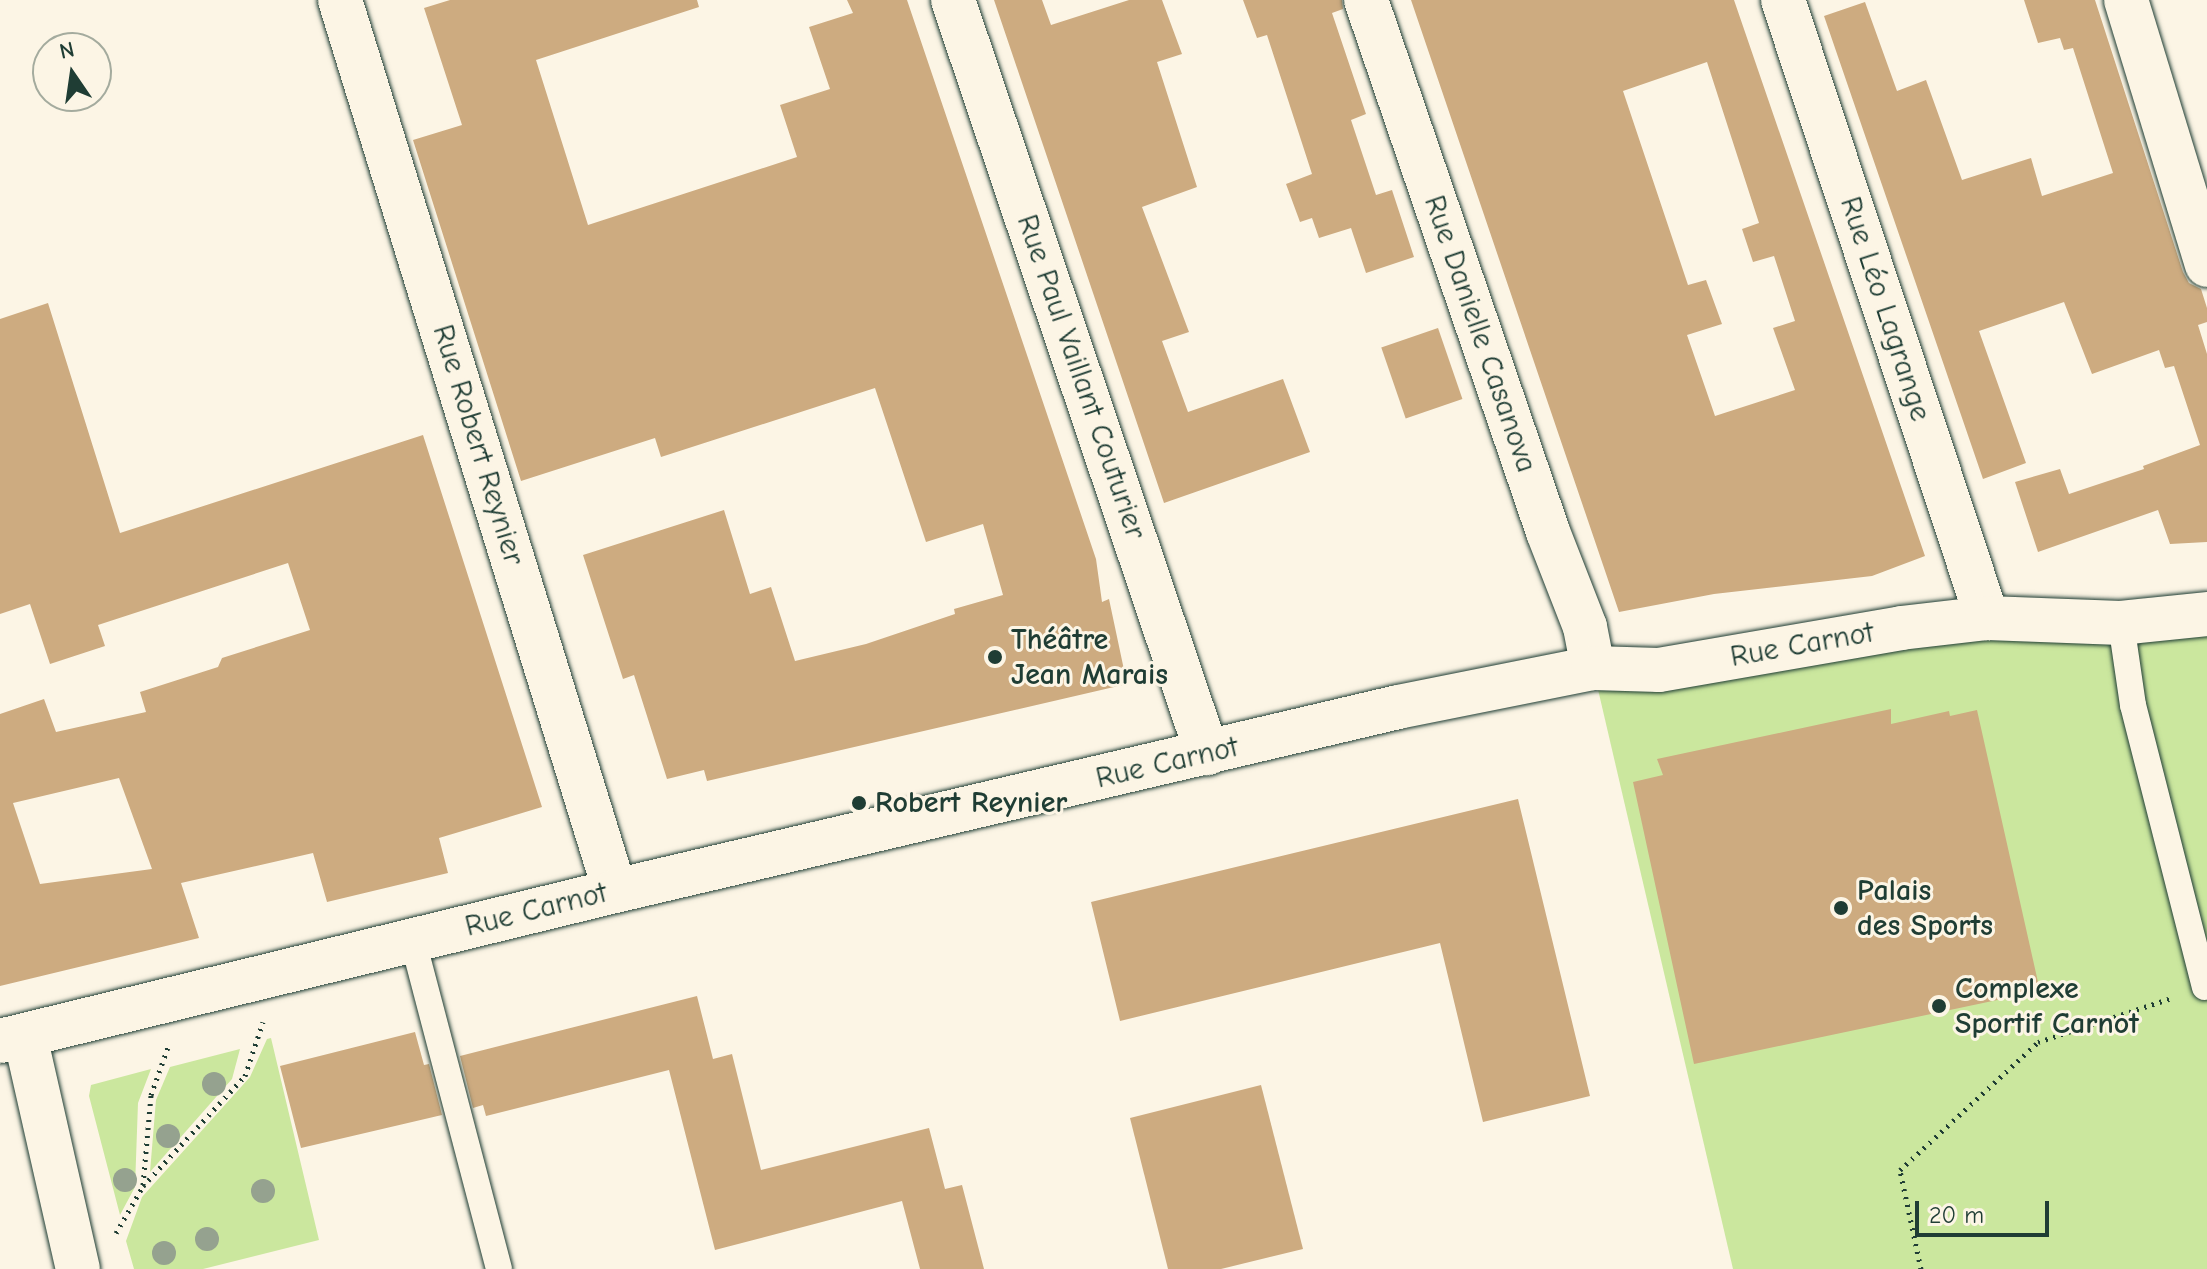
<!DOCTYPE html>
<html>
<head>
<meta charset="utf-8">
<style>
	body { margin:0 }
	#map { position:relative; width:2207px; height:1269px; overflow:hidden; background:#fcf5e5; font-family:"Comic Neue",sans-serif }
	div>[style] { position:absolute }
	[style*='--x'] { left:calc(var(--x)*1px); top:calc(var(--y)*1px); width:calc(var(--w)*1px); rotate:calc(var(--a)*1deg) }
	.green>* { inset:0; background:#cbe79e }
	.building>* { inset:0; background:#cdab80; transform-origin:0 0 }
	.path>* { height:5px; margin-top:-2.5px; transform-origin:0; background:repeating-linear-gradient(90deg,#1f3d34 0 2px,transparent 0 8px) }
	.roads { filter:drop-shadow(0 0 2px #1f3d34) drop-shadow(0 0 2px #1f3d34) }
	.lane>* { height:26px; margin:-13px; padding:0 13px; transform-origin:13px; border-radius:13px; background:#fcf5e5 }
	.street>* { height:44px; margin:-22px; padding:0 22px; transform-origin:22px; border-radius:22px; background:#fcf5e5 }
	.secondary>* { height:44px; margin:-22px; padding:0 22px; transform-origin:22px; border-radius:22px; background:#fcf5e5 }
	.trees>* { width:24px; height:24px; margin:-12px; border-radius:50%; background:#95a28f }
	.dots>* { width:22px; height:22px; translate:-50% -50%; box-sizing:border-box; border:4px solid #fcf5e5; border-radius:50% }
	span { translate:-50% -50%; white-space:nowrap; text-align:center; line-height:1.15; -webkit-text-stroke:6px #fcf5e5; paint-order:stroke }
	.street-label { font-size:30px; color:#1f3d34 }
	.poi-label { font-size:30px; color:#1f3d34; font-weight:700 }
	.left { translate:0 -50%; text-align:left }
	.north { position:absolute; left:32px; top:32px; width:80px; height:80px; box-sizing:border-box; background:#fcf5e5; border:2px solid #a4ab9e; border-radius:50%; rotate:347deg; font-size:22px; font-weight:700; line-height:32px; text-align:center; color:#1f3d34 }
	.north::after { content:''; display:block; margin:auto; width:28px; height:36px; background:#1f3d34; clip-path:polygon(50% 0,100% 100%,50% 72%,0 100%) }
	.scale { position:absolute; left:1915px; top:1201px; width:134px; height:36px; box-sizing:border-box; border:4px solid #1f3d34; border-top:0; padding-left:10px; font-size:24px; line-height:28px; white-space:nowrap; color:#1f3d34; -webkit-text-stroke:6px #fcf5e5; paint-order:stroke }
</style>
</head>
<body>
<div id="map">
	<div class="green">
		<div style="clip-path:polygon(2207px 614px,2207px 1269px,1733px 1269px,1593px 668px)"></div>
		<div style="clip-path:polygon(271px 1038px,319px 1240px,203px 1269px,134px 1269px,126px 1241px,142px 1197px,250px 1077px,267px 1039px)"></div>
		<div style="clip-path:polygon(240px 1049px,232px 1079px,150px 1172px,156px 1100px,170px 1067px)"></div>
		<div style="clip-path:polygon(151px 1069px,138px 1103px,135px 1187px,120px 1215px,89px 1096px,91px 1085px)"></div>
	</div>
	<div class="building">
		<div style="clip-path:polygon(450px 0,697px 0,699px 7px,536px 60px,588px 225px,797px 157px,780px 105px,830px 89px,809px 27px,853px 13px,847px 0,907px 0,1096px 559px,1102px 602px,1109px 599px,1127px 684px,707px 781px,704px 770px,667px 779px,634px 675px,623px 679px,583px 555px,724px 510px,750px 594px,771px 587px,795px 661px,866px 644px,955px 614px,954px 609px,1003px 595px,983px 524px,926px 542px,875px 388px,661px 457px,655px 438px,521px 481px,413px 140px,462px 125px,424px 8px)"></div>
		<div style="clip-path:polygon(994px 0,1042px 0,1051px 25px,1129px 0,1162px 0,1182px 54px,1157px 62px,1197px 187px,1142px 207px,1189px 332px,1162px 341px,1188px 412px,1283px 379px,1310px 452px,1164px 503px)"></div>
		<div style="clip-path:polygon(1243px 0,1342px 0,1343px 9px,1332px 13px,1366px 114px,1351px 120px,1376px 195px,1392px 190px,1414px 257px,1366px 273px,1351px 228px,1319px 238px,1312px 218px,1300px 222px,1286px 184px,1312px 174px,1267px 35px,1257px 38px)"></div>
		<div style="clip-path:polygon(evenodd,1411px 0,1734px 0,1925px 556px,1872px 576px,1714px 594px,1619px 612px,1411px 0,1707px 62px,1759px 223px,1742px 229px,1753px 262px,1774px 256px,1795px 321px,1773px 328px,1795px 390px,1715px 416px,1687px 335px,1722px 324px,1706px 280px,1688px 285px,1623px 91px,1707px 62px)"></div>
		<div style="clip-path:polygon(2024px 0,2095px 0,2183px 272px,2189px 283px,2201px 289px,2207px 308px,2207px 322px,2198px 325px,2207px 354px,2207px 542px,2170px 544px,2158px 510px,2038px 552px,2015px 482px,2060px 469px,2069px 494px,2144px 469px,2143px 466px,2200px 445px,2174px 366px,2165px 368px,2159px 350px,2092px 374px,2064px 302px,1979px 331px,2026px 463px,1983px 479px,1824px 16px,1865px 2px,1897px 91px,1926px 80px,1962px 180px,2031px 158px,2042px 196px,2113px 173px,2073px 48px,2064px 50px,2060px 38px,2038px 43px)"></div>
		<div style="clip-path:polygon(evenodd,48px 303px,120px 533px,423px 435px,542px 807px,439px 838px,448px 873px,327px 902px,313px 853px,181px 883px,199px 938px,0 986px,0 714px,44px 699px,56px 732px,146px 712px,140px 692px,218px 667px,222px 658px,310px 630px,288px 563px,98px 625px,105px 646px,50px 664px,30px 604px,0 614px,0 319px,48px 303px,119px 778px,152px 869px,40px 884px,13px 803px,119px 778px)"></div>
		<div style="left:1438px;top:328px;width:75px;height:60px;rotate:71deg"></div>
		<div style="clip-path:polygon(1891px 709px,1891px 724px,1949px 711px,1950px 716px,1977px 710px,2040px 991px,1694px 1064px,1633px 782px,1663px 775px,1657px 759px)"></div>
		<div style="clip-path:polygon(1518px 799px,1590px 1096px,1483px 1122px,1440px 943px,1120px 1021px,1091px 902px)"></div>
		<div style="clip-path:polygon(697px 996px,713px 1059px,732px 1054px,761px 1170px,929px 1128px,945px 1189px,962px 1185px,984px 1269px,920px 1269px,902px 1201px,715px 1250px,669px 1070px,486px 1116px,483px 1105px,473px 1108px,460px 1056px)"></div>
		<div style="clip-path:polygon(415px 1032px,424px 1065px,429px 1064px,442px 1115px,301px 1148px,280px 1066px)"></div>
		<div style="clip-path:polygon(1261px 1085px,1303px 1249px,1221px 1269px,1168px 1269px,1130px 1118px)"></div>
	</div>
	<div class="path">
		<div style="--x:143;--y:1185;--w:90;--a:-84.9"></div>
		<div style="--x:151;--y:1095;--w:51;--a:-70.5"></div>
		<div style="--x:116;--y:1233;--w:54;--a:-60.1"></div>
		<div style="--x:143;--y:1186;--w:150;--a:-47.2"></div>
		<div style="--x:245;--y:1076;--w:57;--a:-71.6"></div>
		<div style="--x:1921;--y:1269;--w:101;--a:-102"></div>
		<div style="--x:1900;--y:1170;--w:188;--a:-42.8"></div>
		<div style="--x:2038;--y:1042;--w:141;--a:-18.2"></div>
	</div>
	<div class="roads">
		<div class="lane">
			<div style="--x:2121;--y:623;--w:83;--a:81.7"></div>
			<div style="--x:2133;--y:705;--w:291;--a:75.7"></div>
			<div style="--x:413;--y:941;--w:339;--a:75.3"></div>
		</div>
		<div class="street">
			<div style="--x:340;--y:0;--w:932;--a:72.85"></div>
			<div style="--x:953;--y:0;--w:795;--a:71.36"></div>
			<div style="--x:1366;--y:0;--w:562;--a:71.11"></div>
			<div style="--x:1548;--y:532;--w:102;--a:68.7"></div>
			<div style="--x:1585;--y:627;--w:42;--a:79"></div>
			<div style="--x:1783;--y:0;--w:651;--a:71.73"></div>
			<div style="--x:2126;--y:0;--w:277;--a:73"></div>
			<div style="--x:25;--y:1036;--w:239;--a:77.2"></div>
		</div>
		<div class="secondary">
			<div style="--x:0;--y:1041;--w:633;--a:-13.71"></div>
			<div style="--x:615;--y:891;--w:804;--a:-13.22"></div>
			<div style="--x:1398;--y:707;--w:199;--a:-11.3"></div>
			<div style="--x:1593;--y:668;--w:66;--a:1.7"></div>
			<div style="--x:1659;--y:670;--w:246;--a:-9.8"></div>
			<div style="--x:1901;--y:628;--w:87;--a:-6.6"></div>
			<div style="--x:1987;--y:618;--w:134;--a:2.1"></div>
			<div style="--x:2121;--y:623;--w:86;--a:-6"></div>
		</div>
	</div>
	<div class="trees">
		<div style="left:214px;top:1084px"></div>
		<div style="left:168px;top:1136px"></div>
		<div style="left:125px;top:1180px"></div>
		<div style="left:263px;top:1191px"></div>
		<div style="left:207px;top:1239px"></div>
		<div style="left:164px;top:1253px"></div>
	</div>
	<div class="dots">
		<div style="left:995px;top:657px;background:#1f3d34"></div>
		<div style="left:859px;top:803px;background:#1f3d34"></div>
		<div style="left:1841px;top:908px;background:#1f3d34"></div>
		<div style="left:1939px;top:1006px;background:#1f3d34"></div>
	</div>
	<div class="street-label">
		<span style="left:1885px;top:309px;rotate:72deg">Rue Léo Lagrange</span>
		<span style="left:1480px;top:334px;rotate:71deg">Rue Danielle Casanova</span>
		<span style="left:1081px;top:377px;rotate:71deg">Rue Paul Vaillant Couturier</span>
		<span style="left:478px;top:445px;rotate:73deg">Rue Robert Reynier</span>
		<span style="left:1802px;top:645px;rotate:-10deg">Rue Carnot</span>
		<span style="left:1167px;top:763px;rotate:-13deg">Rue Carnot</span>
		<span style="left:536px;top:910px;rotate:-14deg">Rue Carnot</span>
	</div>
	<div class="poi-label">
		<span class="left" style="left:1011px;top:657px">Théâtre<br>Jean Marais</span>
		<span class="left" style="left:875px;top:803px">Robert Reynier</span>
		<span class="left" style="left:1857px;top:908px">Palais<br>des Sports</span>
		<span class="left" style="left:1955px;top:1006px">Complexe<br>Sportif Carnot</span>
	</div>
	<div class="north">N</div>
	<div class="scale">20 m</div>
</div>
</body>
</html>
